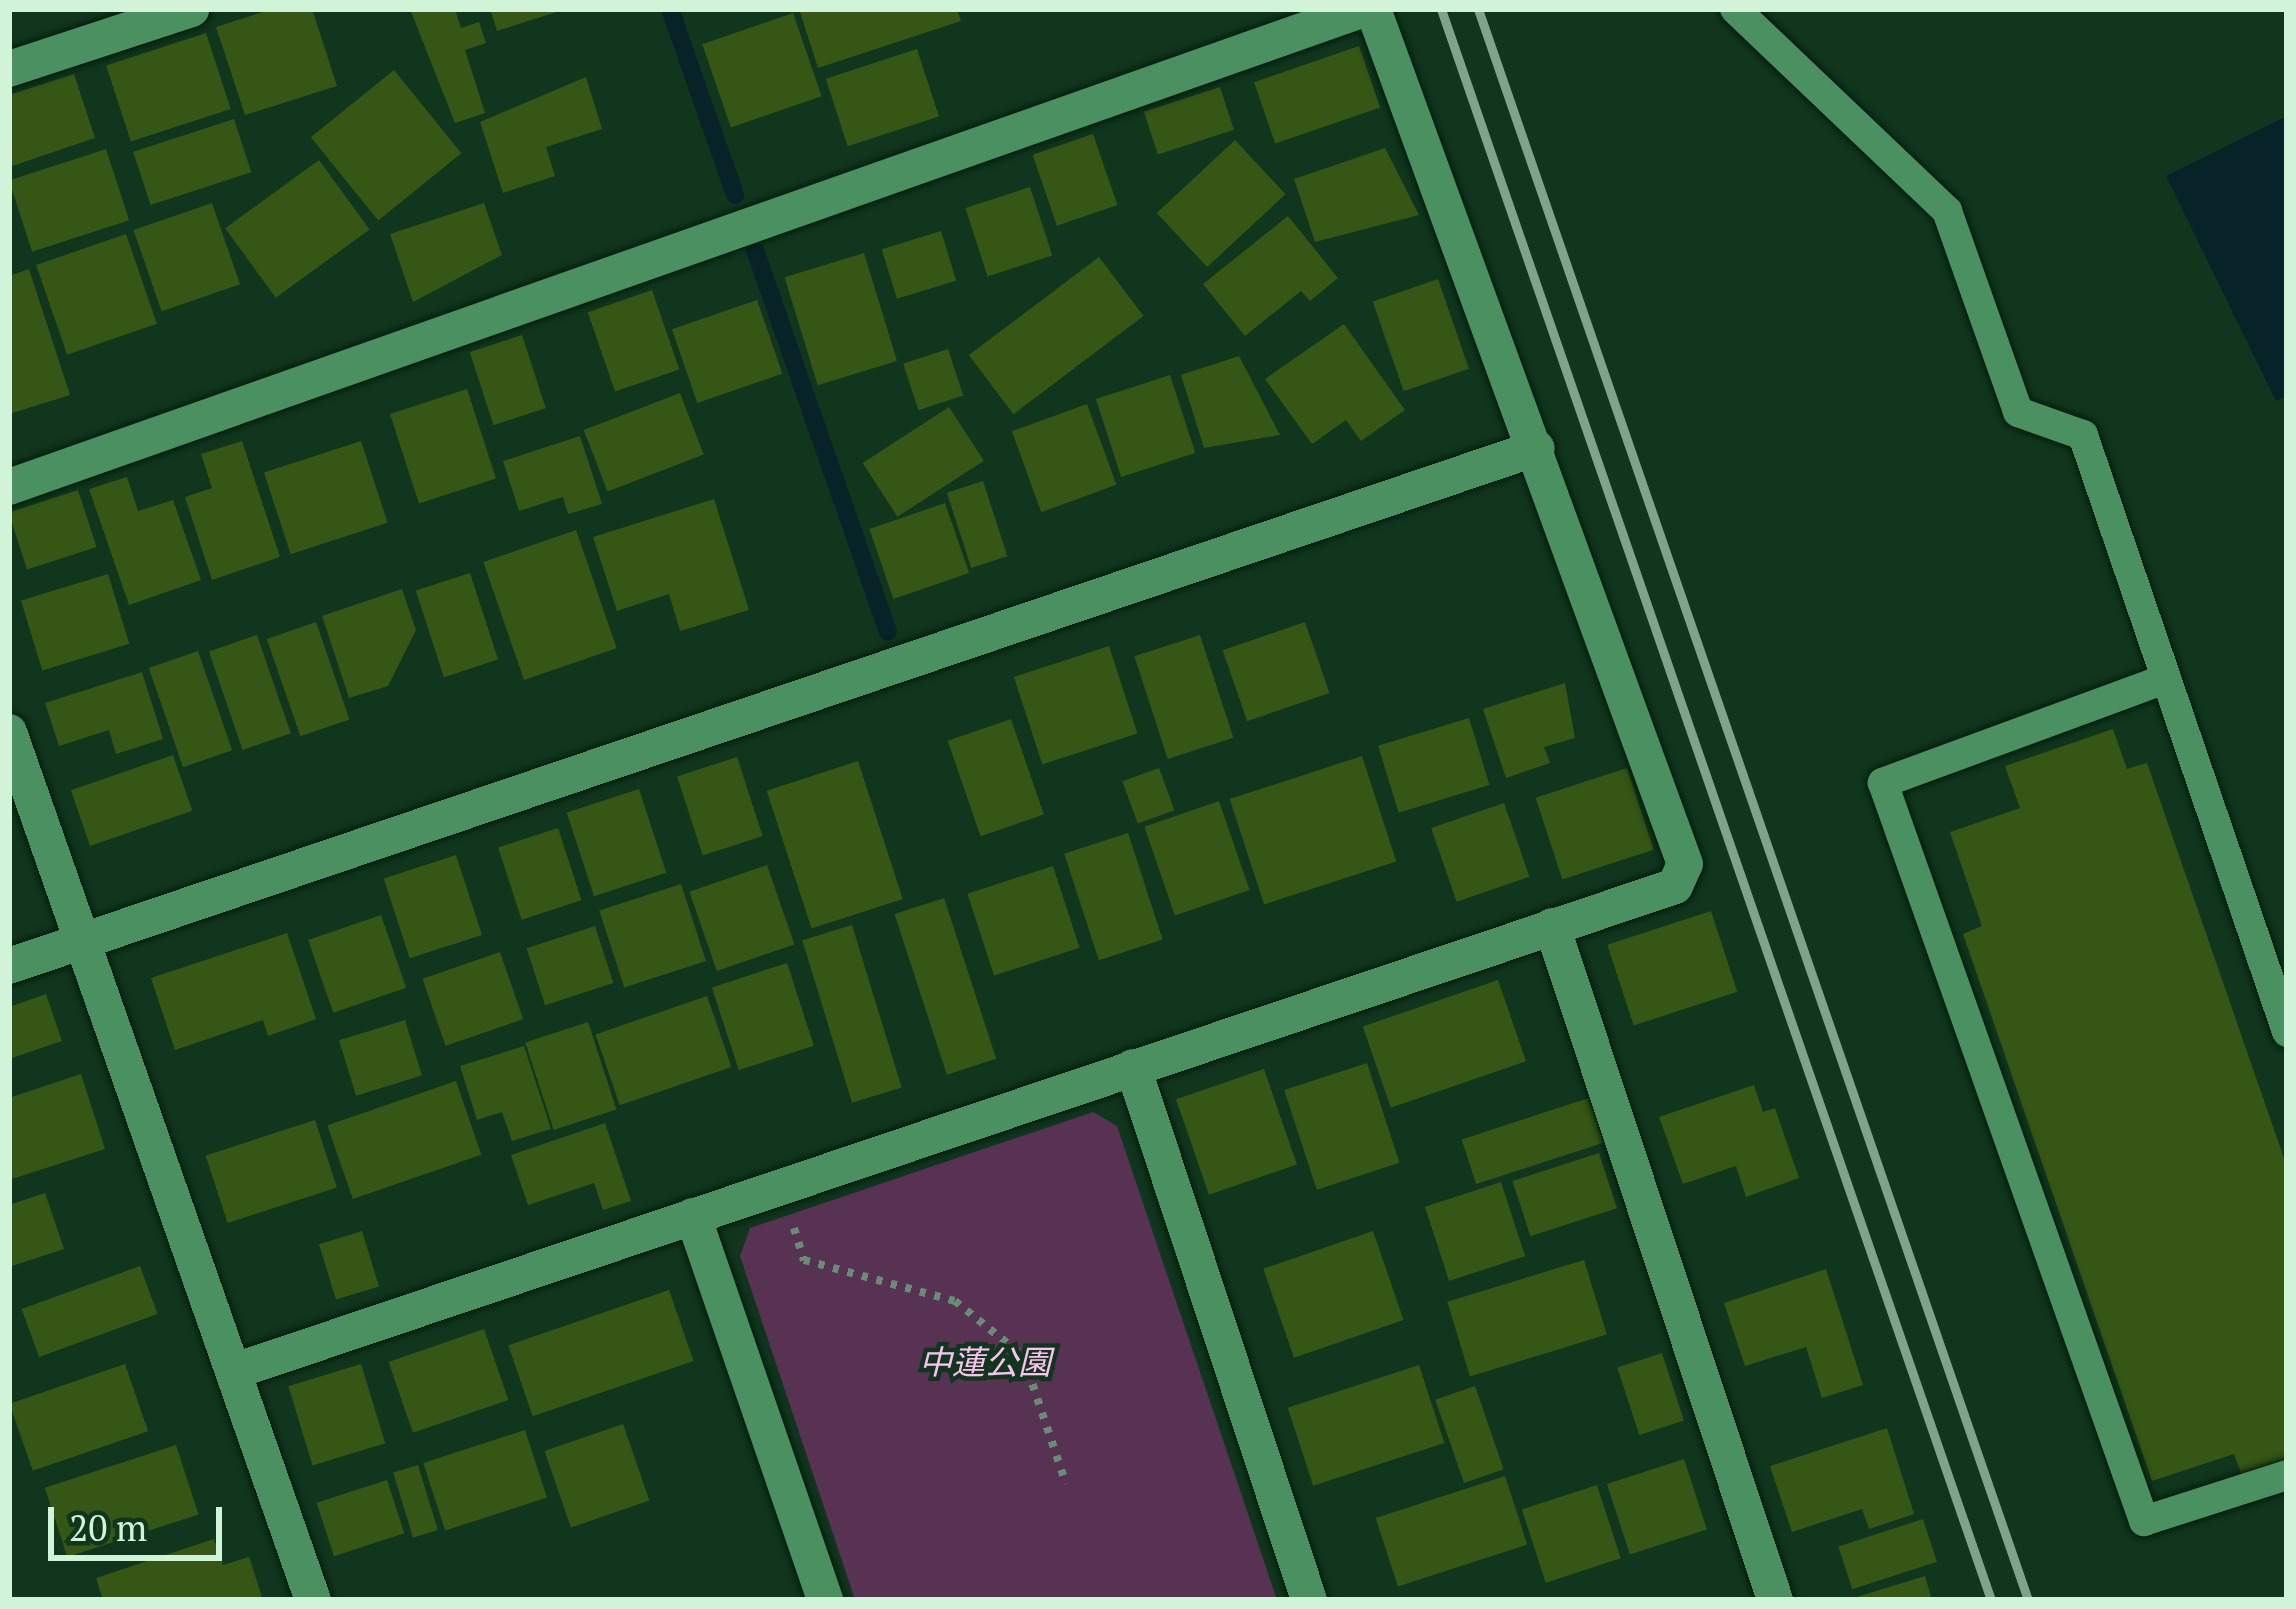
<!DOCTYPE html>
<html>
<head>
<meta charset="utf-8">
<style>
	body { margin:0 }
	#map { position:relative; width:2296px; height:1609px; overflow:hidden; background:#10361e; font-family:"PT Serif","Noto Sans JP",serif }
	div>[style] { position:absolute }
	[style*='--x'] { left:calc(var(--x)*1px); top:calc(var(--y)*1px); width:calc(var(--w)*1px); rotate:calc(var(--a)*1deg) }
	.green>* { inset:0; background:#573252 }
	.water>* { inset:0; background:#072328 }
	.stream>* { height:18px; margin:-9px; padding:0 9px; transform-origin:9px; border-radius:9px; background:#072328 }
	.building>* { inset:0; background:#355614; transform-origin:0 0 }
	.path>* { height:8px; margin-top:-4px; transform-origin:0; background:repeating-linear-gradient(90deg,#698d74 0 6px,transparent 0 15px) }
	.roads { filter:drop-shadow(0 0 3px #051b0c) drop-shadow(0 0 3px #051b0c) }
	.lane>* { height:30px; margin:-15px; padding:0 15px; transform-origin:15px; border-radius:15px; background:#4a9061 }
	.street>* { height:36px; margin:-18px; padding:0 18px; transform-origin:18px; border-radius:18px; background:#4a9061 }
	.rail>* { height:9px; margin:-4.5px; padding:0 4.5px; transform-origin:4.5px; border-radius:4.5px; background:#80a48b }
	span { translate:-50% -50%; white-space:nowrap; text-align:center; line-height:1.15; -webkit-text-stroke:9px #10361e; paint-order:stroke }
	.park-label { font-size:33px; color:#fcc0f1; font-style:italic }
	.frame { position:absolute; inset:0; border:12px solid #d1f4d9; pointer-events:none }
	.scale { position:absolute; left:48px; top:1507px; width:174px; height:54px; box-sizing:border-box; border:6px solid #d1f4d9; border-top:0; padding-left:15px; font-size:36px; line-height:42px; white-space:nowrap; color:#d1f4d9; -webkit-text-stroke:9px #10361e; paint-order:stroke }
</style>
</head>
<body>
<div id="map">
	<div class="green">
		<div style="clip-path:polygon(1093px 1112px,1117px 1126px,1277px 1600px,855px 1600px,740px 1256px,750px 1228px)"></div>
	</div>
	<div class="water">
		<div style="clip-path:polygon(2287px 116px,2287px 396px,2276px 401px,2166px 176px)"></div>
	</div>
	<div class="stream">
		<div style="--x:670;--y:9;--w:197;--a:70.7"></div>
		<div style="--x:755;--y:250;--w:404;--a:70.8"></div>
	</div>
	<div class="building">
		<div style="clip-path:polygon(272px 9px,312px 9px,337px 86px,245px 115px,216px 27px)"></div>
		<div style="clip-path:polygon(410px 9px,455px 9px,461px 28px,479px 22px,486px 43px,465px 50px,485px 113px,455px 123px)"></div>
		<div style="clip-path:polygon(490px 9px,562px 9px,563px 10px,497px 31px)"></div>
		<div style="clip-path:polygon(799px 9px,957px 9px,961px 21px,818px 68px)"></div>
		<div style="left:793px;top:13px;width:88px;height:96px;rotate:71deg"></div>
		<div style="left:206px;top:33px;width:80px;height:105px;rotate:72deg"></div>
		<div style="left:1359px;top:46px;width:65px;height:111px;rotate:71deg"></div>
		<div style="left:917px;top:49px;width:71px;height:96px;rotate:72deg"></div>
		<div style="left:394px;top:70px;width:107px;height:107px;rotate:51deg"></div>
		<div style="clip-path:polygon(74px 74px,95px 138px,9px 167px,9px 95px)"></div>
		<div style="clip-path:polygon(586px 77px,602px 129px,546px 147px,555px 176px,503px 193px,480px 122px)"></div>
		<div style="left:1220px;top:87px;width:45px;height:80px;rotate:72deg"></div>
		<div style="left:234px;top:119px;width:56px;height:106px;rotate:72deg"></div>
		<div style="left:1093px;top:134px;width:75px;height:64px;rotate:71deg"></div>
		<div style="left:1235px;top:140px;width:74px;height:107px;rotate:47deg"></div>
		<div style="clip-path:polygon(1385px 148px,1419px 215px,1315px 242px,1294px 179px)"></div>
		<div style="left:106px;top:149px;width:75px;height:102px;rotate:72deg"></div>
		<div style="left:319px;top:160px;width:86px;height:116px;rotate:54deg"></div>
		<div style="left:1030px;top:187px;width:72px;height:68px;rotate:72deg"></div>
		<div style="left:212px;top:203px;width:86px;height:83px;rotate:71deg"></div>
		<div style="clip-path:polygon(484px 203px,502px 255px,413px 302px,390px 234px)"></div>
		<div style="clip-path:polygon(1288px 216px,1338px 278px,1310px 301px,1301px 291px,1245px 336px,1203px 284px)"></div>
		<div style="left:941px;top:231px;width:52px;height:62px;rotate:73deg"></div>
		<div style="left:126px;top:234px;width:95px;height:95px;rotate:71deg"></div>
		<div style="left:864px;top:253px;width:113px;height:83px;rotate:73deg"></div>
		<div style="left:1099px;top:257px;width:74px;height:163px;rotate:53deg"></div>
		<div style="clip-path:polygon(29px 269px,70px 395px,9px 414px,9px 276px)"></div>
		<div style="left:1438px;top:279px;width:95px;height:69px;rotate:71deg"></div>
		<div style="left:652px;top:290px;width:84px;height:68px;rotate:71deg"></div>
		<div style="left:757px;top:300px;width:78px;height:90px;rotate:71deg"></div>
		<div style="clip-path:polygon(1344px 324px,1405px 410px,1361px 441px,1346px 420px,1312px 444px,1265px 379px)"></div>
		<div style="left:522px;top:335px;width:77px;height:55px;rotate:72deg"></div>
		<div style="left:948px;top:349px;width:49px;height:47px;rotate:72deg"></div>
		<div style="clip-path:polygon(1239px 356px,1280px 435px,1204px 448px,1181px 375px)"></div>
		<div style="left:1170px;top:375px;width:82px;height:78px;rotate:72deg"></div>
		<div style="left:467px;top:389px;width:94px;height:81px;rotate:72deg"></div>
		<div style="left:680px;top:393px;width:66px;height:103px;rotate:69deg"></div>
		<div style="left:1087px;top:404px;width:86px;height:80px;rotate:70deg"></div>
		<div style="left:949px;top:407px;width:64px;height:103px;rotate:57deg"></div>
		<div style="clip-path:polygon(580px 436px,602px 504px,568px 514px,563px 497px,519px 511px,503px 461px)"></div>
		<div style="clip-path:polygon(242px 441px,280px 557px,212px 580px,185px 497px,212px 488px,201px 454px)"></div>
		<div style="left:361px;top:441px;width:86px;height:102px;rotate:72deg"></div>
		<div style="clip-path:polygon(127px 477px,138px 511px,173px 500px,201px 580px,129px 605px,89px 489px)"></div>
		<div style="left:983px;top:481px;width:79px;height:38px;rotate:72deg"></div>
		<div style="left:78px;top:490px;width:60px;height:73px;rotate:72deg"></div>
		<div style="clip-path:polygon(714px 499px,749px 610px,680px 631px,669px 594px,617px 611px,593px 537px)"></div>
		<div style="left:945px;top:503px;width:74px;height:80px;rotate:71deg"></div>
		<div style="left:576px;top:530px;width:125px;height:98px;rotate:71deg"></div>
		<div style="left:470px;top:573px;width:91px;height:57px;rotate:72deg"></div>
		<div style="left:108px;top:574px;width:73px;height:91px;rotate:73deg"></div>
		<div style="clip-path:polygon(402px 589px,416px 630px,388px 686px,349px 698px,322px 616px)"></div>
		<div style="left:316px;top:622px;width:103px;height:52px;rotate:71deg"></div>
		<div style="left:1305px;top:622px;width:75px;height:87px;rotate:71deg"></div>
		<div style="left:257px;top:635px;width:104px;height:51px;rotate:71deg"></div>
		<div style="left:1200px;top:635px;width:108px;height:69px;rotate:72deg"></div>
		<div style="left:1109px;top:646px;width:92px;height:100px;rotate:72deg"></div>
		<div style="left:198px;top:651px;width:105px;height:52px;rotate:71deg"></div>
		<div style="clip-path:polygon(142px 672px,163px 739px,116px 754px,109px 730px,59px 746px,45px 703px)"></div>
		<div style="clip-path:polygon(1565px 683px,1575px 738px,1544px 747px,1550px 763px,1506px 778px,1483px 709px)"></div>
		<div style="left:1469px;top:718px;width:70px;height:95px;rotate:73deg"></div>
		<div style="left:1011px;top:719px;width:101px;height:67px;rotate:71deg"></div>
		<div style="clip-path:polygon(2113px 729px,2127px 769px,2147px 763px,2287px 1167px,2287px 1463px,2243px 1478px,2234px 1454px,2152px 1481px,1963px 934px,1982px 926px,1950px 832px,2020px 808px,2005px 766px)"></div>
		<div style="left:173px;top:755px;width:59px;height:108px;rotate:71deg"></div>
		<div style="left:1362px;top:756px;width:111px;height:139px;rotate:72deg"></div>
		<div style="left:737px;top:757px;width:83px;height:63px;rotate:72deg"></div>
		<div style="left:858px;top:761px;width:145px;height:96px;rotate:72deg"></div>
		<div style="left:1159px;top:768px;width:45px;height:39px;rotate:70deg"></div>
		<div style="left:1627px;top:768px;width:86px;height:96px;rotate:72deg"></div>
		<div style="left:639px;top:789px;width:88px;height:76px;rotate:72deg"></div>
		<div style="left:1219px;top:801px;width:94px;height:79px;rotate:71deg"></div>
		<div style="left:1504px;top:803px;width:78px;height:77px;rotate:71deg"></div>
		<div style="left:558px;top:828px;width:76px;height:63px;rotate:72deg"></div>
		<div style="left:1128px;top:833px;width:112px;height:67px;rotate:72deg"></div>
		<div style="left:456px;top:855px;width:84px;height:76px;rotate:72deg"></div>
		<div style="left:767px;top:865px;width:84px;height:82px;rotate:71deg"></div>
		<div style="left:1053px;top:866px;width:86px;height:90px;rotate:72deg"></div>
		<div style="left:681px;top:884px;width:81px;height:86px;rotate:72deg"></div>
		<div style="left:944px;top:898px;width:169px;height:52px;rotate:72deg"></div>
		<div style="left:1711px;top:911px;width:85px;height:109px;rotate:72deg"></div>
		<div style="left:381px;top:915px;width:77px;height:77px;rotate:71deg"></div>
		<div style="left:852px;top:925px;width:170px;height:52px;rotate:73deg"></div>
		<div style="left:595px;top:926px;width:60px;height:72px;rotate:72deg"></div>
		<div style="clip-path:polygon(287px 933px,316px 1019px,268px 1036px,263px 1020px,175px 1050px,151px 978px)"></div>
		<div style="left:500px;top:952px;width:71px;height:82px;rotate:71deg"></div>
		<div style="left:787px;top:963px;width:87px;height:79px;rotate:72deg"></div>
		<div style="left:1498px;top:980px;width:86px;height:143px;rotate:71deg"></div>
		<div style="clip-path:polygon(46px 994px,62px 1041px,9px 1059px,9px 1007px)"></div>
		<div style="left:707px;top:996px;width:75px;height:118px;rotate:71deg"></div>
		<div style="left:405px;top:1020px;width:58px;height:69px;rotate:73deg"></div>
		<div style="left:588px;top:1022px;width:92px;height:66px;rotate:72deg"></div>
		<div style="clip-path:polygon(524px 1046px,551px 1129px,512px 1141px,502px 1112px,477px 1120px,460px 1066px)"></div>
		<div style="left:1367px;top:1063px;width:105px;height:87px;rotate:72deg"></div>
		<div style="left:1264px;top:1069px;width:101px;height:93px;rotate:71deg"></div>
		<div style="clip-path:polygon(81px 1074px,105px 1149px,12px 1179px,9px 1098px)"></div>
		<div style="left:456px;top:1081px;width:78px;height:136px;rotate:71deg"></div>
		<div style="clip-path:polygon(1754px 1085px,1763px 1112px,1775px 1108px,1799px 1178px,1746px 1197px,1736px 1166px,1683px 1184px,1659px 1117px)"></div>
		<div style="left:1589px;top:1098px;width:47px;height:134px;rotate:72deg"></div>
		<div style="left:315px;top:1120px;width:71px;height:115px;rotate:72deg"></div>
		<div style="clip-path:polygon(605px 1123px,631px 1201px,603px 1210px,594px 1183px,528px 1205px,511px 1155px)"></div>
		<div style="left:1599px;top:1153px;width:58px;height:91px;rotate:72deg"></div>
		<div style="left:1501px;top:1182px;width:78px;height:80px;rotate:72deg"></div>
		<div style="clip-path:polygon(45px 1193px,64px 1249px,9px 1267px,9px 1205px)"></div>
		<div style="left:362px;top:1231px;width:58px;height:45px;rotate:73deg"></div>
		<div style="left:1373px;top:1231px;width:94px;height:116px;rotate:71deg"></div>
		<div style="left:1584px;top:1260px;width:78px;height:143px;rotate:73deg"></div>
		<div style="left:140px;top:1266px;width:51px;height:126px;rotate:70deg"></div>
		<div style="clip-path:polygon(1826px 1269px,1863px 1385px,1822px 1398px,1806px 1347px,1745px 1366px,1724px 1303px)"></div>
		<div style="left:669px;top:1290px;width:75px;height:170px;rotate:71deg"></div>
		<div style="left:484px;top:1329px;width:75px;height:101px;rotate:71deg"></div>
		<div style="left:1662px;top:1353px;width:71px;height:47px;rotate:72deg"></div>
		<div style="left:125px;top:1364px;width:71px;height:122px;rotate:71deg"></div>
		<div style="left:361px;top:1364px;width:83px;height:76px;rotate:73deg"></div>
		<div style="left:1419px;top:1365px;width:82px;height:138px;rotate:72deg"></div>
		<div style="left:1475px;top:1386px;width:88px;height:42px;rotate:71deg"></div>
		<div style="left:623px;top:1424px;width:81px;height:83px;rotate:71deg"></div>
		<div style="clip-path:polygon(1887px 1428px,1914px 1514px,1869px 1529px,1862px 1509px,1792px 1532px,1770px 1466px)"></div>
		<div style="left:525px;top:1430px;width:71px;height:107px;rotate:72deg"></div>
		<div style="left:176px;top:1445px;width:73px;height:138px;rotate:72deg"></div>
		<div style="left:1684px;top:1459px;width:74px;height:81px;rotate:72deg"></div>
		<div style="left:418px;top:1465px;width:68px;height:26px;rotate:73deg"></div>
		<div style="left:1505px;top:1476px;width:72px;height:136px;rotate:72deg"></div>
		<div style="left:387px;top:1480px;width:56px;height:74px;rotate:72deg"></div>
		<div style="left:1597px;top:1485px;width:77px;height:79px;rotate:72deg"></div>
		<div style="left:1923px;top:1519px;width:45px;height:89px;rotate:72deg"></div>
		<div style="clip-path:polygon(214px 1539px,223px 1565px,249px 1557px,263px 1600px,103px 1600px,96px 1578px)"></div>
		<div style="clip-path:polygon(1925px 1576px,1932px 1600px,1850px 1600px,1850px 1599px)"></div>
	</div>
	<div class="path">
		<div style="--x:794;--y:1228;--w:34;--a:73"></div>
		<div style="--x:804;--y:1260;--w:156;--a:15.2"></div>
		<div style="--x:955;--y:1301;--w:87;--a:39"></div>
		<div style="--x:1023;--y:1356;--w:135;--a:71.4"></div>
	</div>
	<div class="roads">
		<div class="lane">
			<div style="--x:1735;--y:9;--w:293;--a:43.6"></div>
			<div style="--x:1947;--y:211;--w:213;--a:70.5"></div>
			<div style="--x:2018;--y:412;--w:69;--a:19.5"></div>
			<div style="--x:2083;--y:435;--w:631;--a:71.13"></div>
			<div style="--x:2165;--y:679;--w:301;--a:159.8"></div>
			<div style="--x:1883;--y:783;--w:783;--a:70.52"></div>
			<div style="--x:2144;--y:1521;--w:150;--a:-17.8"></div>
		</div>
		<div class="street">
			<div style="--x:9;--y:69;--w:192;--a:-18.2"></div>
			<div style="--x:9;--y:487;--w:1437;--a:-19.43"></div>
			<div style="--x:9;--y:732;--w:920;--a:70.7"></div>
			<div style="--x:1552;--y:926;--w:710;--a:71.69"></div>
			<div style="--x:9;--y:966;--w:1613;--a:-18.73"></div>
			<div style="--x:1133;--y:1067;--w:561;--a:71.73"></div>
			<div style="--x:693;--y:1216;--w:406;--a:71"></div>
			<div style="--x:235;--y:1371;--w:1519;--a:-18.61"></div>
			<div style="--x:1675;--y:886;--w:24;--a:-66"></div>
			<div style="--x:1685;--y:864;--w:910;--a:-110.05"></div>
		</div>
	</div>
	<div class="rail">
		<div style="--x:1441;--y:9;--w:1683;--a:70.93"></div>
		<div style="--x:1478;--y:9;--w:1683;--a:70.93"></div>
	</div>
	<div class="park-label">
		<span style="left:985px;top:1362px">中蓮公園</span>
	</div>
	<div class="frame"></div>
	<div class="scale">20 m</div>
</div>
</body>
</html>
